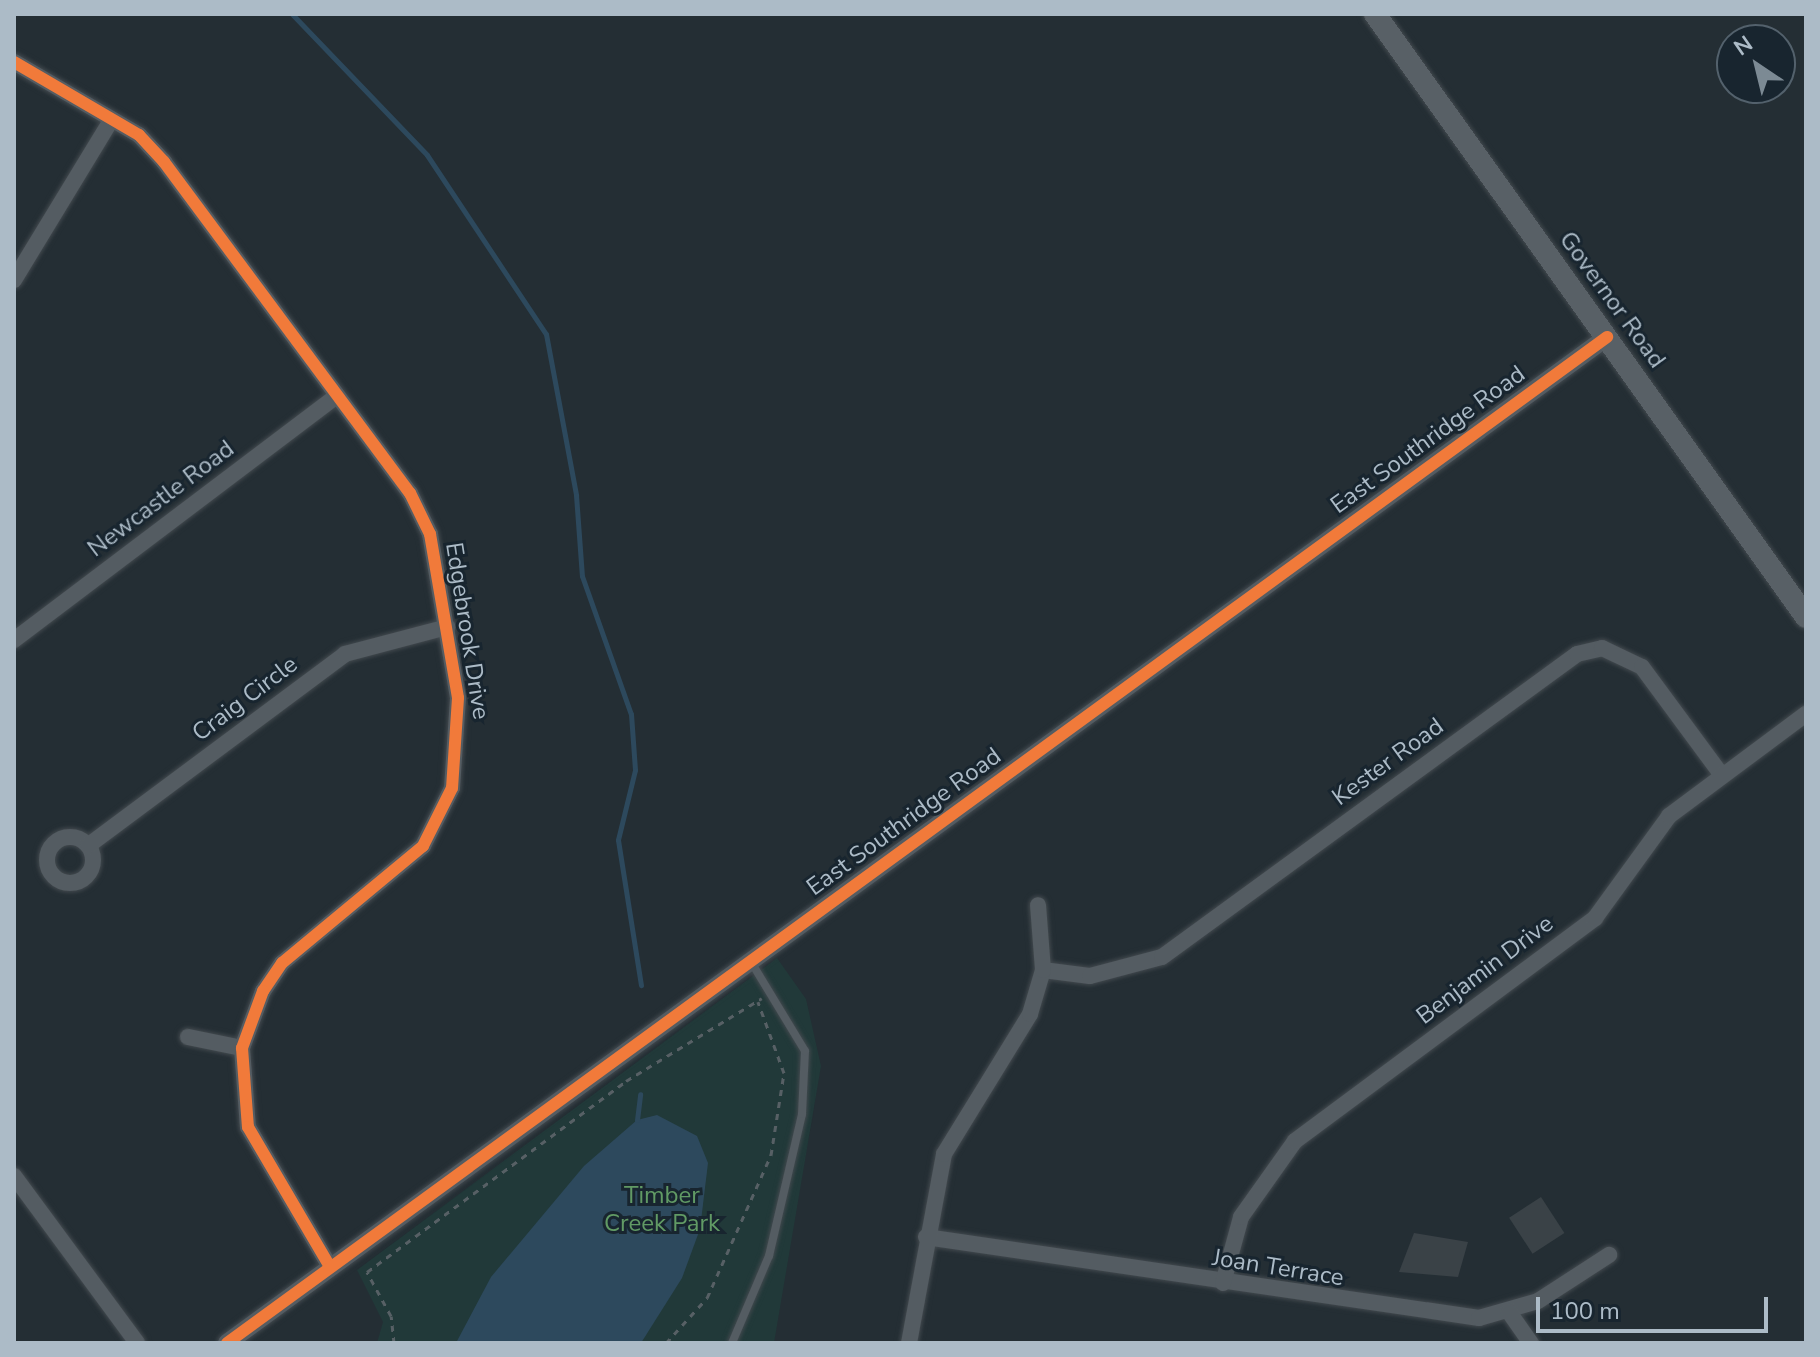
<!DOCTYPE html>
<html>
<head>
<meta charset="utf-8">
<style>
	body { margin:0 }
	#map { position:relative; width:1820px; height:1357px; overflow:hidden; background:#242e34; font-family:"Nunito Sans",sans-serif }
	div>[style] { position:absolute }
	[style*='--x'] { left:calc(var(--x)*1px); top:calc(var(--y)*1px); width:calc(var(--w)*1px); rotate:calc(var(--a)*1deg) }
	.green>* { inset:0; background:#213939 }
	.water>* { inset:0; background:#2d495d }
	.stream>* { height:5px; margin:-2.5px; padding:0 2.5px; transform-origin:2.5px; border-radius:2.5px; background:#2d495d }
	.building>* { inset:0; background:#3a4247; transform-origin:0 0 }
	.path>* { height:3px; margin-top:-1.5px; transform-origin:0; background:repeating-linear-gradient(90deg,#576065 0 6px,transparent 0 12px) }
	.roads { filter:drop-shadow(0 0 2px #42494e) drop-shadow(0 0 2px #42494e) }
	.service>* { height:8px; margin:-4px; padding:0 4px; transform-origin:4px; border-radius:4px; background:#545c62 }
	.minor>* { height:16px; margin:-8px; padding:0 8px; transform-origin:8px; border-radius:8px; background:#545c62 }
	.minor>.ring { margin:-8px; padding:0; box-sizing:content-box; background:none; border:16px solid #545c62; border-radius:50% }
	.tertiary>* { height:18px; margin:-9px; padding:0 9px; transform-origin:9px; border-radius:9px; background:#545c62 }
	.secondary>* { height:22px; margin:-11px; padding:0 11px; transform-origin:11px; border-radius:11px; background:#586066 }
	.cycleway>* { height:12px; margin:-6px; padding:0 6px; transform-origin:6px; border-radius:6px; background:#f17a3a }
	span { translate:-50% -50%; white-space:nowrap; text-align:center; line-height:1.15; -webkit-text-stroke:6px #18252f; paint-order:stroke }
	.street-label { font-size:24px; color:#acbbc7 }
	.park-label { font-size:24px; color:#619a65 }
	.frame { position:absolute; inset:0; border:16px solid #acbbc7; pointer-events:none }
	.north { position:absolute; left:1716px; top:24px; width:80px; height:80px; box-sizing:border-box; background:#18252f; border:2px solid #53616c; border-radius:50%; rotate:325deg; font-size:22px; font-weight:700; line-height:32px; text-align:center; color:#acbbc7 }
	.north::after { content:''; display:block; margin:auto; width:28px; height:36px; background:#7c8a94; clip-path:polygon(50% 0,100% 100%,50% 72%,0 100%) }
	.scale { position:absolute; left:1536px; top:1297px; width:232px; height:36px; box-sizing:border-box; border:4px solid #acbbc7; border-top:0; padding-left:10px; font-size:24px; line-height:28px; white-space:nowrap; color:#acbbc7; -webkit-text-stroke:6px #18252f; paint-order:stroke }
</style>
</head>
<body>
<div id="map">
	<div class="green">
		<div style="clip-path:polygon(777px 958px,806px 999px,821px 1066px,774px 1343px,377px 1343px,383px 1322px,357px 1270px)"></div>
	</div>
	<div class="water">
		<div style="clip-path:polygon(657px 1115px,697px 1136px,708px 1163px,700px 1229px,682px 1278px,641px 1343px,456px 1343px,491px 1277px,584px 1166px,637px 1120px)"></div>
	</div>
	<div class="stream">
		<div style="--x:292;--y:14;--w:195;--a:46.2"></div>
		<div style="--x:427;--y:155;--w:215;--a:56.4"></div>
		<div style="--x:546;--y:334;--w:164;--a:79.4"></div>
		<div style="--x:576;--y:495;--w:81;--a:85.8"></div>
		<div style="--x:582;--y:576;--w:146;--a:70.5"></div>
		<div style="--x:631;--y:714;--w:56;--a:85.9"></div>
		<div style="--x:635;--y:770;--w:72;--a:103.7"></div>
		<div style="--x:618;--y:840;--w:147;--a:81"></div>
		<div style="--x:637;--y:1120;--w:26;--a:-83"></div>
	</div>
	<div class="building">
		<div style="left:1541px;top:1197px;width:43px;height:38px;rotate:57deg"></div>
		<div style="clip-path:polygon(1414px 1233px,1468px 1242px,1458px 1277px,1399px 1272px)"></div>
	</div>
	<div class="path">
		<div style="--x:394;--y:1343;--w:27;--a:-96"></div>
		<div style="--x:391;--y:1316;--w:50;--a:-118.6"></div>
		<div style="--x:367;--y:1272;--w:322;--a:-36.4"></div>
		<div style="--x:626;--y:1081;--w:159;--a:-31.4"></div>
		<div style="--x:666;--y:1343;--w:61;--a:-47.7"></div>
		<div style="--x:707;--y:1298;--w:157;--a:-65.9"></div>
		<div style="--x:771;--y:1155;--w:83;--a:-81"></div>
		<div style="--x:784;--y:1073;--w:76;--a:-110.1"></div>
	</div>
	<div class="roads">
		<div class="service">
			<div style="--x:732;--y:1343;--w:95;--a:-67"></div>
			<div style="--x:769;--y:1256;--w:146;--a:-76.9"></div>
			<div style="--x:802;--y:1114;--w:63;--a:-87.3"></div>
			<div style="--x:805;--y:1051;--w:104;--a:-121.2"></div>
		</div>
		<div class="minor">
			<div style="--x:14;--y:62;--w:145;--a:30.3"></div>
			<div style="--x:139;--y:135;--w:37;--a:47"></div>
			<div style="--x:164;--y:162;--w:412;--a:53.4"></div>
			<div style="--x:410;--y:493;--w:46;--a:64"></div>
			<div style="--x:430;--y:534;--w:166;--a:80.3"></div>
			<div style="--x:458;--y:698;--w:90;--a:93.8"></div>
			<div style="--x:452;--y:788;--w:65;--a:116.6"></div>
			<div style="--x:423;--y:846;--w:183;--a:140.3"></div>
			<div style="--x:282;--y:963;--w:34;--a:124"></div>
			<div style="--x:263;--y:991;--w:61;--a:110.2"></div>
			<div style="--x:242;--y:1048;--w:79;--a:85.7"></div>
			<div style="--x:248;--y:1127;--w:162;--a:59.6"></div>
			<div style="--x:14;--y:280;--w:188;--a:-58.7"></div>
			<div style="--x:14;--y:640;--w:405;--a:-37.1"></div>
			<div class="ring" style="left:47px;top:837px;width:30px;height:30px"></div>
			<div style="--x:89;--y:845;--w:319;--a:-36.7"></div>
			<div style="--x:345;--y:654;--w:106;--a:-14.8"></div>
			<div style="--x:1043;--y:970;--w:47;--a:7.3"></div>
			<div style="--x:1090;--y:976;--w:74;--a:-14.8"></div>
			<div style="--x:1162;--y:957;--w:514;--a:-36.13"></div>
			<div style="--x:1577;--y:654;--w:26;--a:-13"></div>
			<div style="--x:1602;--y:648;--w:44;--a:25.4"></div>
			<div style="--x:1642;--y:667;--w:133;--a:53.6"></div>
			<div style="--x:188;--y:1037;--w:55;--a:11.5"></div>
			<div style="--x:14;--y:1176;--w:207;--a:53.6"></div>
			<div style="--x:926;--y:1237;--w:559;--a:8.33"></div>
			<div style="--x:1479;--y:1318;--w:61;--a:-16.1"></div>
			<div style="--x:1538;--y:1301;--w:85;--a:-32.9"></div>
			<div style="--x:1223;--y:1283;--w:68;--a:-74.7"></div>
			<div style="--x:1241;--y:1217;--w:93;--a:-54.6"></div>
			<div style="--x:1295;--y:1141;--w:374;--a:-36.6"></div>
			<div style="--x:1595;--y:918;--w:126;--a:-54"></div>
			<div style="--x:1669;--y:816;--w:171;--a:-36.7"></div>
			<div style="--x:1509;--y:1312;--w:38;--a:55"></div>
			<div style="--x:909;--y:1343;--w:192;--a:-79.5"></div>
			<div style="--x:944;--y:1154;--w:164;--a:-58.4"></div>
			<div style="--x:1030;--y:1014;--w:46;--a:-73.5"></div>
			<div style="--x:1043;--y:970;--w:65;--a:-94.4"></div>
		</div>
		<div class="tertiary">
			<div style="--x:227;--y:1343;--w:1708;--a:-36.09"></div>
		</div>
		<div class="secondary">
			<div style="--x:1375;--y:14;--w:741;--a:54.44"></div>
		</div>
	</div>
	<div class="cycleway">
		<div style="--x:14;--y:62;--w:145;--a:30.3"></div>
		<div style="--x:139;--y:135;--w:37;--a:47"></div>
		<div style="--x:164;--y:162;--w:412;--a:53.4"></div>
		<div style="--x:410;--y:493;--w:46;--a:64"></div>
		<div style="--x:430;--y:534;--w:166;--a:80.3"></div>
		<div style="--x:458;--y:698;--w:90;--a:93.8"></div>
		<div style="--x:452;--y:788;--w:65;--a:116.6"></div>
		<div style="--x:423;--y:846;--w:183;--a:140.3"></div>
		<div style="--x:282;--y:963;--w:34;--a:124"></div>
		<div style="--x:263;--y:991;--w:61;--a:110.2"></div>
		<div style="--x:242;--y:1048;--w:79;--a:85.7"></div>
		<div style="--x:248;--y:1127;--w:162;--a:59.6"></div>
		<div style="--x:227;--y:1343;--w:1708;--a:-36.09"></div>
	</div>
	<div class="street-label">
		<span style="left:1612px;top:300px;rotate:54deg">Governor Road</span>
		<span style="left:1428px;top:440px;rotate:-36deg">East Southridge Road</span>
		<span style="left:161px;top:499px;rotate:-37deg">Newcastle Road</span>
		<span style="left:467px;top:631px;rotate:81deg">Edgebrook Drive</span>
		<span style="left:245px;top:699px;rotate:-37deg">Craig Circle</span>
		<span style="left:1388px;top:762px;rotate:-36deg">Kester Road</span>
		<span style="left:904px;top:822px;rotate:-36deg">East Southridge Road</span>
		<span style="left:1485px;top:970px;rotate:-37deg">Benjamin Drive</span>
		<span style="left:1278px;top:1268px;rotate:9deg">Joan Terrace</span>
	</div>
	<div class="park-label">
		<span style="left:662px;top:1210px">Timber<br>Creek Park</span>
	</div>
	<div class="frame"></div>
	<div class="north">N</div>
	<div class="scale">100 m</div>
</div>
</body>
</html>
